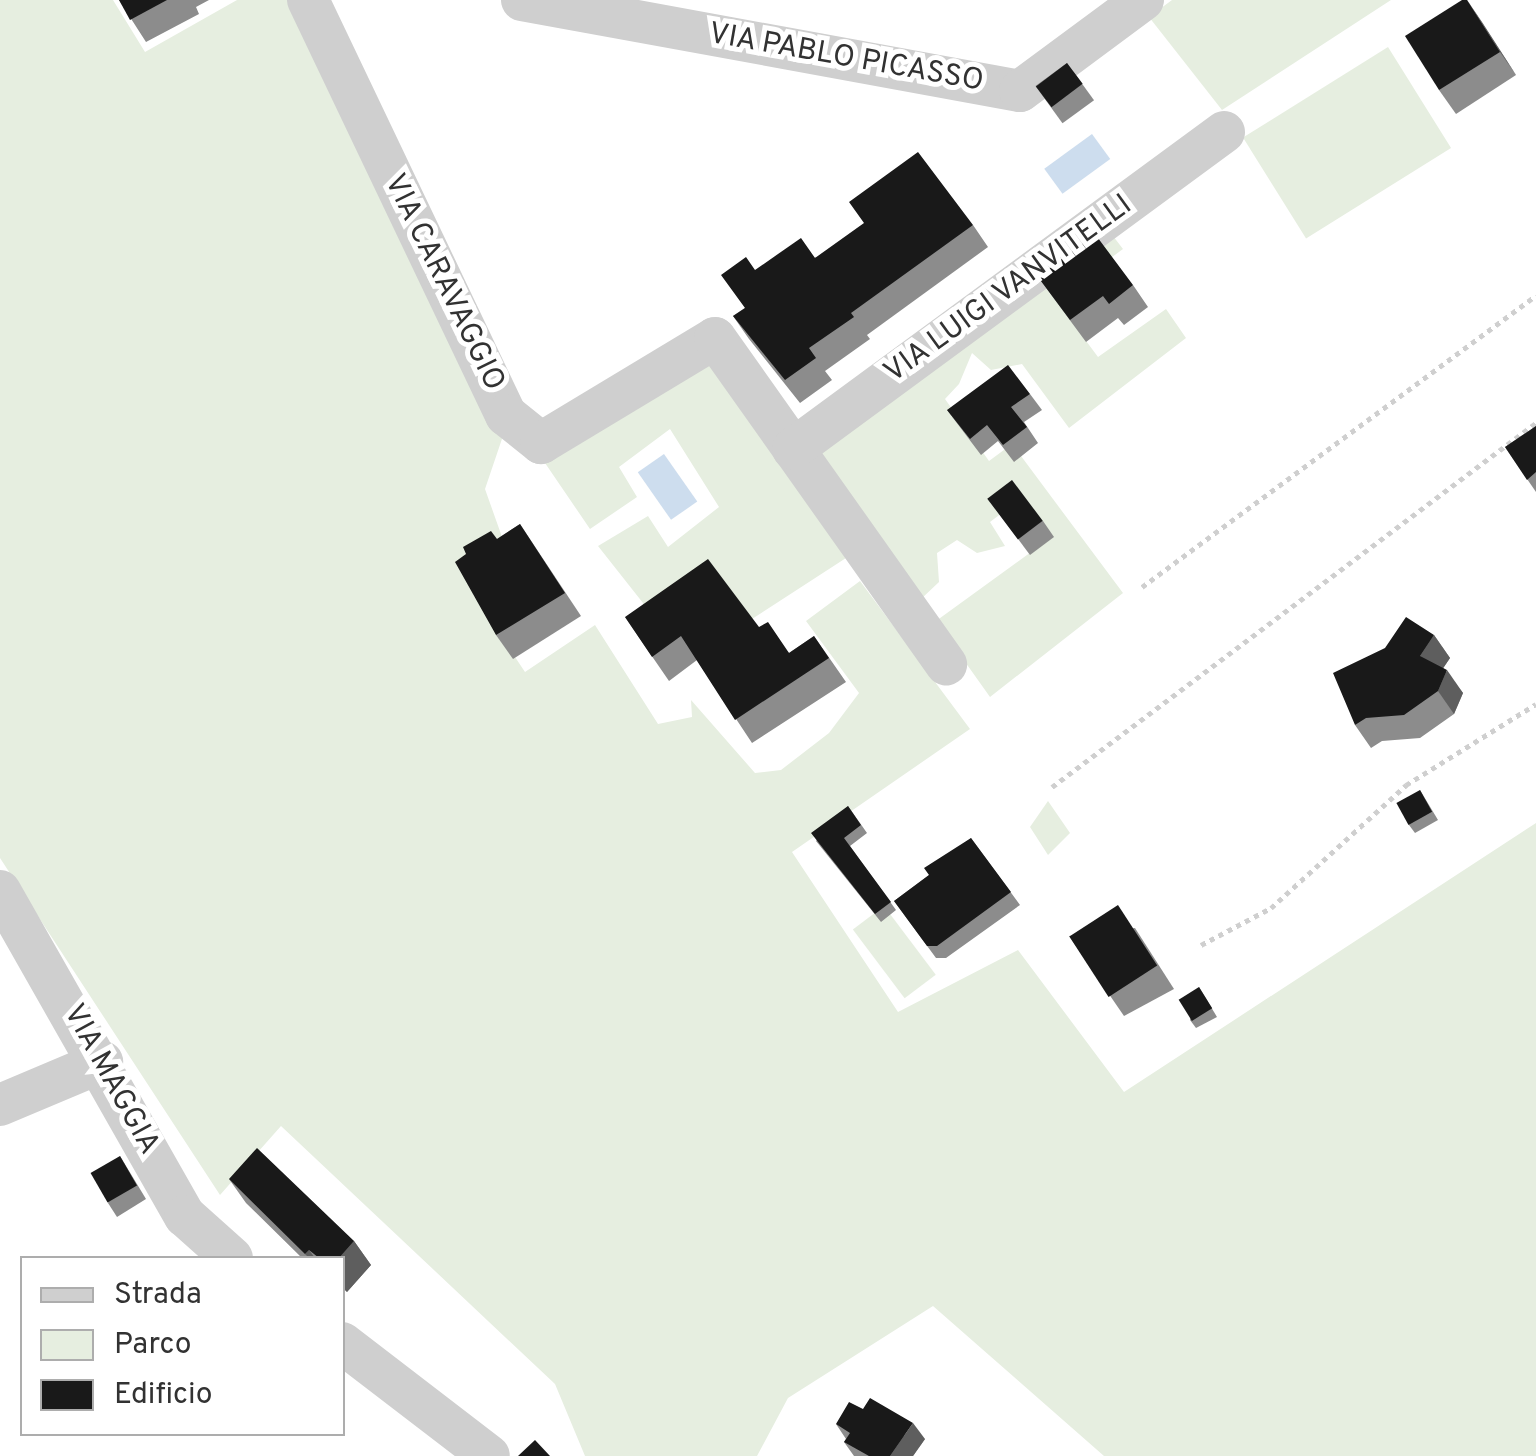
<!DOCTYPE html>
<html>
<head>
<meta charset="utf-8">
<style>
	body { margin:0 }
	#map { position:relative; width:1536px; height:1456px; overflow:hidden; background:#fff; font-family:Overpass,sans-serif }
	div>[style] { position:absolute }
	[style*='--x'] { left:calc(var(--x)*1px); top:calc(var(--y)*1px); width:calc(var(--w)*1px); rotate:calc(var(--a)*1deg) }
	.green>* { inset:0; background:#e6eee0; transform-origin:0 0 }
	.water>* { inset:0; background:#cdddee; transform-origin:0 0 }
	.path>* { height:5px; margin-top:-2.5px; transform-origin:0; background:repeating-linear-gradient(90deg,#cfcfcf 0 5px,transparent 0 10px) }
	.minor>* { height:42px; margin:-21px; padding:0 21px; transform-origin:21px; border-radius:21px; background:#cfcfcf }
	.wall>* { inset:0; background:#8c8c8c; transform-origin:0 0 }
	.shaded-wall>* { inset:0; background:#5e5e5e }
	.building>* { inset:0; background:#191919; transform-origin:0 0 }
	span { translate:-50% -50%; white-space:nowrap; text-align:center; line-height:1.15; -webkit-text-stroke:10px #fff; paint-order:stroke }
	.street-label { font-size:30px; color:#323232 }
	.legend { position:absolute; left:20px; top:1256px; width:325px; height:180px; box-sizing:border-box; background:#fff; border:2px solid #adadad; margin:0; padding:12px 18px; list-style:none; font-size:30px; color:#323232 }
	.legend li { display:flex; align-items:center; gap:20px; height:50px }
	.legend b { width:50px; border:2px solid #adadad }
</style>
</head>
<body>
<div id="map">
	<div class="green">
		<div style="clip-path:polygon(0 0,113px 0,145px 52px,237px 0,298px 0,505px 430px,485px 489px,513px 568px,473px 594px,525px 672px,595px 625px,658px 724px,692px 717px,691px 700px,755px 773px,781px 770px,829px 733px,859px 693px,806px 621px,860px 581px,970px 729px,792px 852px,898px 1012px,1018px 950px,1124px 1092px,1536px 823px,1536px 1456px,1104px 1456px,933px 1306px,788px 1398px,757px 1456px,585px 1456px,555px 1384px,281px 1126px,220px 1195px,0 858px)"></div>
		<div style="clip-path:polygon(1172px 0,1391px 0,1222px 110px,1149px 17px)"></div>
		<div style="left:1388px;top:47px;width:119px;height:171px;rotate:58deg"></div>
		<div style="clip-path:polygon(1113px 236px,1123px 249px,1055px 299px,1098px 357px,1166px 309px,1186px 338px,1069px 428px,1022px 364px,991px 370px,972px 353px,959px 384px,945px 399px,989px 461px,1012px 444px,1123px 593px,990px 697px,936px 621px,1053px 536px,1023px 497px,990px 522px,1005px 546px,977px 553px,957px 540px,937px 553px,939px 582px,920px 600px,812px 451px)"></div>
		<div style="clip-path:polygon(705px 359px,846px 558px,752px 619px,641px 641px,643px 603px,598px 546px,648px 516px,668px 547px,719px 507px,670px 429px,619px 467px,637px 497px,590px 529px,545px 463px)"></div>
		<div style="clip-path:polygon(1048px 801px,1070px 833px,1048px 855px,1030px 827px)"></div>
		<div style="left:884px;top:906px;width:86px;height:39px;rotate:53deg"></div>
	</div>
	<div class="water">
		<div style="left:1092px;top:134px;width:31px;height:59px;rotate:54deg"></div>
		<div style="left:664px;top:454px;width:58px;height:32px;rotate:55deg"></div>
	</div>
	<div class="path">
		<div style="--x:1142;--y:587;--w:490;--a:-36.5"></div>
		<div style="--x:1052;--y:787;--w:606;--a:-36.95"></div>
		<div style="--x:1201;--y:945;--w:79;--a:-27.9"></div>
		<div style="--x:1271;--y:908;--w:183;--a:-42.3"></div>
		<div style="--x:1406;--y:785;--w:153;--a:-31.9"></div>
	</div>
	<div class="minor">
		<div style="--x:308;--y:0;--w:460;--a:64.5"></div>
		<div style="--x:506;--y:415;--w:45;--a:38.7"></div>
		<div style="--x:541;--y:443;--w:203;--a:-31.1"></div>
		<div style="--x:715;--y:338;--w:400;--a:54.7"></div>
		<div style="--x:522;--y:0;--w:506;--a:10.36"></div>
		<div style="--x:1020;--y:91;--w:153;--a:-36.5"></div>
		<div style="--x:793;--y:449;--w:535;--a:-36.33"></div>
		<div style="--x:0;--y:891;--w:374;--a:60.4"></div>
		<div style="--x:185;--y:1216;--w:63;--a:41.8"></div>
		<div style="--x:0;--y:1105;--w:111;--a:-22.9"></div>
		<div style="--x:342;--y:1343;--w:185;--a:37.5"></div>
	</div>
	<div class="wall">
		<div style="clip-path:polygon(119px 0,209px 0,196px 7px,199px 14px,146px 42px)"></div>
		<div style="clip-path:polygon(1467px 0,1516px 75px,1456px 114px,1439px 90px)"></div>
		<div style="left:1067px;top:63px;width:46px;height:39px;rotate:54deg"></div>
		<div style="clip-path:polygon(973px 225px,988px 247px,867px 335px,870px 339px,825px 371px,832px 380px,800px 403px,749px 339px,733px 316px,745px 308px,755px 270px)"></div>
		<div style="clip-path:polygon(1038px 277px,1133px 285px,1148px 307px,1124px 325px,1118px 318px,1086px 342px)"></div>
		<div style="clip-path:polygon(1030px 394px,1042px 410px,1024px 422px,1038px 443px,1014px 462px,998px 441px,981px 455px,947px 410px)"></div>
		<div style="clip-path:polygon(1536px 426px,1536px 492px,1505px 447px)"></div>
		<div style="clip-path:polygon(988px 499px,1043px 521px,1054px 537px,1030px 555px)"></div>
		<div style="clip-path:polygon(520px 524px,581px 616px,513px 659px,496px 635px,497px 539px)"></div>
		<div style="clip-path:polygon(625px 617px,759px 627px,789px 653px,814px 636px,846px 682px,752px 743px,697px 660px,669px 681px)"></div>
		<div style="clip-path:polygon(1434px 635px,1450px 658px,1443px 668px,1463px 693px,1454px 714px,1420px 738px,1382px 741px,1371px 748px,1355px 725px)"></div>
		<div style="clip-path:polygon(1420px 790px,1438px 820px,1415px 833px,1409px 825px)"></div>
		<div style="clip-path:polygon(848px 806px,867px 833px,850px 846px,896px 910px,881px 922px,816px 841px)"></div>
		<div style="clip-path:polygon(971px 838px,1020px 905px,946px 958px,936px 958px,894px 901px,929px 875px)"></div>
		<div style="clip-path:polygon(1135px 928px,1174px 989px,1124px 1016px,1069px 936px)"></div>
		<div style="clip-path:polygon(1199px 987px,1217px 1017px,1196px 1028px,1190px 1020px)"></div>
		<div style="clip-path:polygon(120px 1156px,146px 1199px,117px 1217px,108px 1203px)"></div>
		<div style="clip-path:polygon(229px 1179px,354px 1241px,371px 1265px,347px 1292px,342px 1288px,342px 1258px,302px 1258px,246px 1203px)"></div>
		<div style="clip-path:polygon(836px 1424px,925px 1439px,913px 1456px,854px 1456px,844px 1442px,846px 1439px)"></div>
	</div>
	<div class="shaded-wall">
		<div style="clip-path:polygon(1467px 0,1482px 22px,1516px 75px,1500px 52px)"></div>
		<div style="clip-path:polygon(1434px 635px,1450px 658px,1436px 679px,1420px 656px)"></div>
		<div style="clip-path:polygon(1447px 670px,1463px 693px,1454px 714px,1438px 691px)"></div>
		<div style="clip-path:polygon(354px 1241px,371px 1265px,347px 1292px,342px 1286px,342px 1258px,339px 1258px)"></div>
		<div style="clip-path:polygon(309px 1250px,315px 1258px,309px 1258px,305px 1254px)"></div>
		<div style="clip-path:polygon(913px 1423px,925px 1439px,913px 1456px,890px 1456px)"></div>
	</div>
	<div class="building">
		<div style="clip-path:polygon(119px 0,167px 0,130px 20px)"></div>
		<div style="clip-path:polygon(1462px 0,1467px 0,1500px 52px,1439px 90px,1405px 36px)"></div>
		<div style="left:1067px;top:63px;width:26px;height:39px;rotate:53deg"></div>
		<div style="clip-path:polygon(918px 152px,973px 225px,851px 313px,854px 317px,809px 348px,816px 358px,785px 380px,733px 316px,745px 308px,721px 275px,746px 257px,755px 270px,801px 238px,815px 258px,864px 223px,849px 202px)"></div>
		<div style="clip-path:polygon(1095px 234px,1133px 285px,1109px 304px,1103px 296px,1070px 320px,1038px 277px)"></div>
		<div style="clip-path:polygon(1008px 365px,1030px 394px,1011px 407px,1027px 427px,1003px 445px,987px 425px,970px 439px,947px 410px)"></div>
		<div style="clip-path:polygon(1536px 426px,1536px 472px,1527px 480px,1505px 447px)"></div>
		<div style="left:1012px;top:480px;width:51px;height:31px;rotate:53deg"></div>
		<div style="clip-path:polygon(520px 524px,565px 593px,496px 635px,455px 562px,466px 554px,463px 547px,491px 531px,497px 539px)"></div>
		<div style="clip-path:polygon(708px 559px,759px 627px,768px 622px,789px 653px,814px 636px,829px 658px,735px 720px,681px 636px,652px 657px,625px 617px)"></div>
		<div style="clip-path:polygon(1406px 617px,1434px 635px,1420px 656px,1447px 670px,1438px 691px,1404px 715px,1366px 718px,1355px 725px,1333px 673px,1385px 648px)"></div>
		<div style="left:1420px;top:790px;width:25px;height:27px;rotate:61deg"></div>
		<div style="clip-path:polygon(848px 806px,861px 825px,844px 838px,891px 902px,875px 914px,811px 833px)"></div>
		<div style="clip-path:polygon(971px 838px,1011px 892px,937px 946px,927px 946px,894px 901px,929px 875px,924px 868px)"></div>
		<div style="left:1118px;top:905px;width:72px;height:58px;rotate:57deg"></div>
		<div style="left:1199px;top:987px;width:25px;height:24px;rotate:58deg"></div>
		<div style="clip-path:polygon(257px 1148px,354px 1241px,339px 1258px,319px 1258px,309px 1250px,305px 1254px,229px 1179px)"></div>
		<div style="left:120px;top:1156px;width:34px;height:34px;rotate:60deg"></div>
		<div style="clip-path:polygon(870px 1398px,913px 1423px,890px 1456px,869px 1456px,844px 1442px,850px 1433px,836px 1424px,849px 1402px,863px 1409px)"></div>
		<div style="clip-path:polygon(535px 1440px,550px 1456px,518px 1456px)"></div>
	</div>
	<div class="street-label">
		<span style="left:846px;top:59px;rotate:10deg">VIA PABLO PICASSO</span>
		<span style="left:443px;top:283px;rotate:64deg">VIA CARAVAGGIO</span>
		<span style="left:1009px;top:290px;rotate:-36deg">VIA LUIGI VANVITELLI</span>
		<span style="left:110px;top:1080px;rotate:61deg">VIA MAGGIA</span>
	</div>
	<ul class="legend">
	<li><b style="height:12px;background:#cfcfcf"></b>Strada</li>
	<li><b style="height:28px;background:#e6eee0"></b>Parco</li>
	<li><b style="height:28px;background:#191919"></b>Edificio</li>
	</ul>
</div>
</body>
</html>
